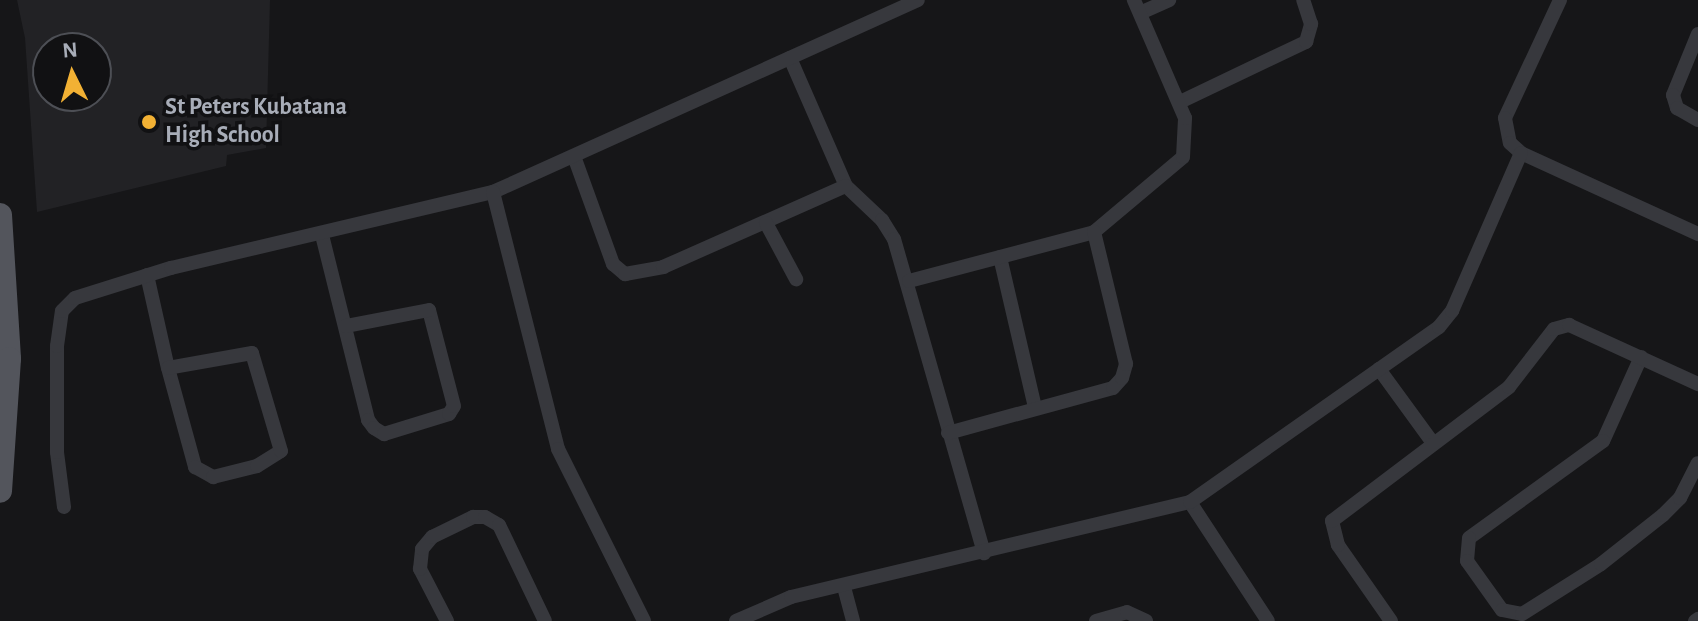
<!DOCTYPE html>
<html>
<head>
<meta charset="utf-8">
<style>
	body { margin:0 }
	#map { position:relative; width:1698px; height:621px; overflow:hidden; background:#161618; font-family:"Alegreya Sans",sans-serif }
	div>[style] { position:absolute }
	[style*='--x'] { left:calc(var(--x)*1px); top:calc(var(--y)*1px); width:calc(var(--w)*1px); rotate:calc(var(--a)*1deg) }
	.built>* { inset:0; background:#222225 }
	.minor>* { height:14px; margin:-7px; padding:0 7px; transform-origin:7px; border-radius:7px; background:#37383d }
	.primary>* { height:24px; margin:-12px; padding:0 12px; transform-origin:12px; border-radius:12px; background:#53555c }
	.dots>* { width:22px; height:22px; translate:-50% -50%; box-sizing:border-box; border:4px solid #111113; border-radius:50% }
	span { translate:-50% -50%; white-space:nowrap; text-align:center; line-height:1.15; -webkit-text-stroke:7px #111113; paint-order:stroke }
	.poi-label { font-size:24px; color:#a8adb8; font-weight:700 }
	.left { translate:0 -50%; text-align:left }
	.north { position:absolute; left:32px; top:32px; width:80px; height:80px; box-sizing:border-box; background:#111113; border:2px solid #4d4f55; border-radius:50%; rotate:355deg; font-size:22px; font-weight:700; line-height:32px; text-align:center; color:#a8adb8 }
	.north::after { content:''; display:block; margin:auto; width:28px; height:36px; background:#f2b134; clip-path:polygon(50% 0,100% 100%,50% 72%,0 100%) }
</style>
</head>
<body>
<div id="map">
	<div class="built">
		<div style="clip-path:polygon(evenodd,17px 0,270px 0,266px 148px,227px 155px,226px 166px,37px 212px,25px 38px,17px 0,48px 48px,96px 48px,96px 96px,48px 96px,48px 48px)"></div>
	</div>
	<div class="minor">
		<div style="--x:1560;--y:0;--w:130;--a:115"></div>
		<div style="--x:1505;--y:118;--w:25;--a:79"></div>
		<div style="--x:1510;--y:143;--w:15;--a:42"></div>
		<div style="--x:1521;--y:153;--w:195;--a:24.6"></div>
		<div style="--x:1140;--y:13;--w:32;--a:-24"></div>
		<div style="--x:1698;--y:34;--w:66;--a:112.3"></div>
		<div style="--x:1673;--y:95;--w:14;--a:73"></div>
		<div style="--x:1677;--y:108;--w:24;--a:30"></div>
		<div style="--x:790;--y:58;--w:140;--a:66.4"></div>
		<div style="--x:846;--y:186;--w:50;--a:43.4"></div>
		<div style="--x:882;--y:220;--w:22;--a:58"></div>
		<div style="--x:894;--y:239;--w:327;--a:74"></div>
		<div style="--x:1180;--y:102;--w:140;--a:-25.5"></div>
		<div style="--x:1306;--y:42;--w:19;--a:-74"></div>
		<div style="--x:1311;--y:24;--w:25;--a:-108"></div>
		<div style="--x:575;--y:159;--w:112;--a:70.1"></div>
		<div style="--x:613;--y:264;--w:16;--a:40"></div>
		<div style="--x:625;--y:274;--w:39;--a:-10"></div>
		<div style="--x:663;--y:267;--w:200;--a:-23.9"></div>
		<div style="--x:493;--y:192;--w:466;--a:-24.3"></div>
		<div style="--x:766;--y:223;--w:64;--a:61.8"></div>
		<div style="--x:322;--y:235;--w:191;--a:76"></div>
		<div style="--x:368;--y:420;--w:10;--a:53"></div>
		<div style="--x:374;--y:428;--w:12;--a:31"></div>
		<div style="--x:384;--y:434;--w:68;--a:-17.1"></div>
		<div style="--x:449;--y:414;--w:9;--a:-58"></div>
		<div style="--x:454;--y:406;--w:99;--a:-104.6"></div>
		<div style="--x:429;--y:310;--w:85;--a:169.1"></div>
		<div style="--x:1000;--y:257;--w:154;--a:76.9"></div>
		<div style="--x:147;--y:275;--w:95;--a:77.3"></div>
		<div style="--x:168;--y:368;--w:103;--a:74.7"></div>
		<div style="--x:195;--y:467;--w:21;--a:29"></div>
		<div style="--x:213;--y:477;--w:45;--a:-14"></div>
		<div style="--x:257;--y:466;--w:28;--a:-32"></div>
		<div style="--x:281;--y:451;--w:102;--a:-106.5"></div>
		<div style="--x:252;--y:353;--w:85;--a:169.9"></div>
		<div style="--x:909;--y:281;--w:191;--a:-14.8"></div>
		<div style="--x:1094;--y:232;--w:116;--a:-40.1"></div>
		<div style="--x:1183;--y:157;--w:39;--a:-87"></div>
		<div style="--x:1185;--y:118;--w:129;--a:-113.4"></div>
		<div style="--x:1641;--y:357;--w:92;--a:114.3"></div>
		<div style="--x:1603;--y:441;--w:165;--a:144.1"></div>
		<div style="--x:1469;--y:538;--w:23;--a:95"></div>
		<div style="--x:1467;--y:561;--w:60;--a:54.5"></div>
		<div style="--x:1502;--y:610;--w:20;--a:11"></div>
		<div style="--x:1522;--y:614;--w:93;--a:-32.3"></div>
		<div style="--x:1601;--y:564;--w:79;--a:-38.3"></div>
		<div style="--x:1663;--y:515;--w:24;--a:-45"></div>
		<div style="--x:1680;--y:498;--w:39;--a:-63"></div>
		<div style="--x:1379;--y:369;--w:92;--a:53.9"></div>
		<div style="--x:948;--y:433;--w:171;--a:-15.3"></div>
		<div style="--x:1113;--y:388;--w:13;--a:-48"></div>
		<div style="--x:1122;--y:378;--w:15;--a:-74"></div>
		<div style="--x:1126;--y:364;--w:136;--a:-103.6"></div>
		<div style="--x:1190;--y:502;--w:142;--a:56.8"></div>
		<div style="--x:64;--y:507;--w:55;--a:-97.3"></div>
		<div style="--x:57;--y:452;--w:106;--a:-90"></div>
		<div style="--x:57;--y:346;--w:35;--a:-82"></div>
		<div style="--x:62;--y:311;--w:18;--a:-45"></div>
		<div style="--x:75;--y:298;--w:101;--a:-17.4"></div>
		<div style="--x:171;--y:268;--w:331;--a:-13.3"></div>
		<div style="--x:493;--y:192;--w:265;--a:75.8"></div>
		<div style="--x:558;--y:449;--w:192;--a:63.4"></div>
		<div style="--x:844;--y:587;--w:35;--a:75"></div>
		<div style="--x:447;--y:621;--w:59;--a:-117.4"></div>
		<div style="--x:420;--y:569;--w:20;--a:-84"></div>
		<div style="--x:422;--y:549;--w:16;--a:-50"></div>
		<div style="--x:432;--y:537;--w:46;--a:-26"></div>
		<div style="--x:473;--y:517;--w:12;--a:0"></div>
		<div style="--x:485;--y:517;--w:16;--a:30"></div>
		<div style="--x:499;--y:525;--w:106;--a:64.4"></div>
		<div style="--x:736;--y:621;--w:60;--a:-23.6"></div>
		<div style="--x:791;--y:597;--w:410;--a:-13.4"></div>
		<div style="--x:1190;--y:502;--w:304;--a:-35.1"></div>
		<div style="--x:1439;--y:327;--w:21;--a:-51"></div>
		<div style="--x:1452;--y:311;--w:172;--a:-66.4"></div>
		<div style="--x:1096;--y:621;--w:32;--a:-16"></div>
		<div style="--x:1127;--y:612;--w:21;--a:25"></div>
		<div style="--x:1391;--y:621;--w:93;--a:-124.9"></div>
		<div style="--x:1338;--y:545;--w:25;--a:-104"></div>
		<div style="--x:1332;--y:521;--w:222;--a:-37.1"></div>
		<div style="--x:1509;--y:387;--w:73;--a:-52.2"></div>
		<div style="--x:1554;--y:329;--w:16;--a:-15"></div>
		<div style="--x:1569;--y:325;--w:142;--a:24.6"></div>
		<div style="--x:1695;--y:621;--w:4;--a:-34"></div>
	</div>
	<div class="primary">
		<div style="--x:0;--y:215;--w:144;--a:86.4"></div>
		<div style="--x:9;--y:359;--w:132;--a:93.9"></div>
	</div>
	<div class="dots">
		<div style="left:149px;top:122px;background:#f2b134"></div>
	</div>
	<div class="poi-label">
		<span class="left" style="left:165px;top:122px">St Peters Kubatana<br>High School</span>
	</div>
	<div class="north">N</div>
</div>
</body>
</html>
